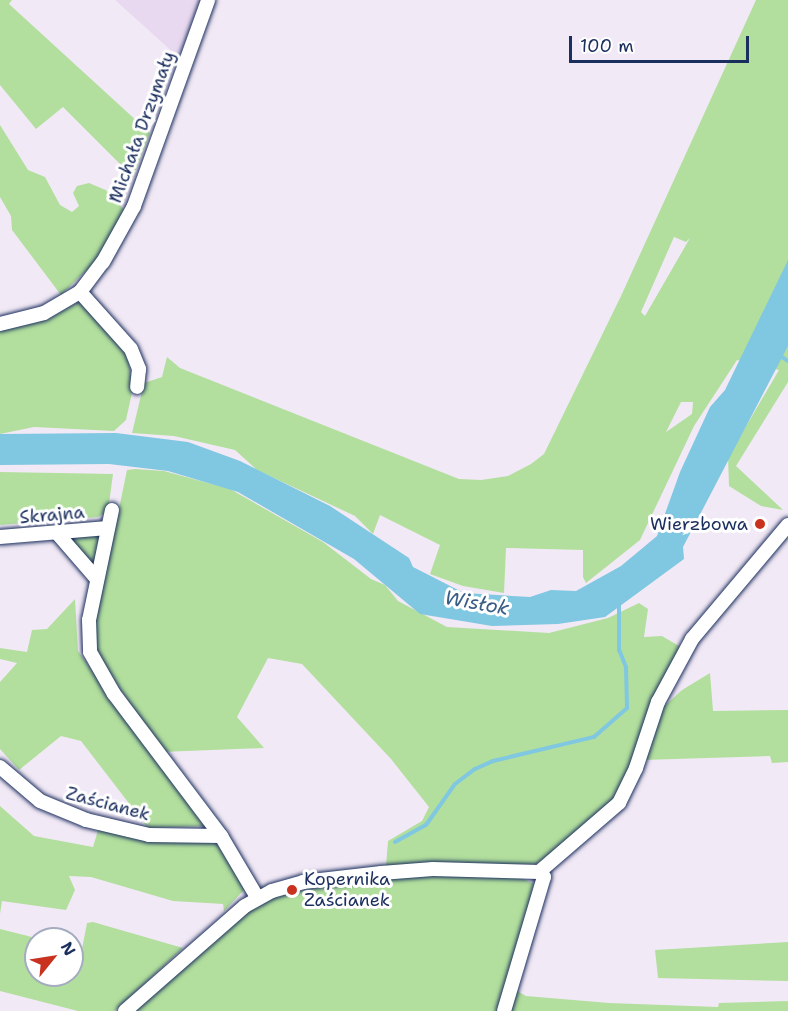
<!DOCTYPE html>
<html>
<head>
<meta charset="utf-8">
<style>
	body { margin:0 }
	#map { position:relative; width:788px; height:1011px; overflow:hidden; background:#f2e9f6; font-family:"Shantell Sans",sans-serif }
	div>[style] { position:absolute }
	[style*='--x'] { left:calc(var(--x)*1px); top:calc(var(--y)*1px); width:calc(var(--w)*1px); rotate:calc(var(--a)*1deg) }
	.built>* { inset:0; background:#e9d9f0 }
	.green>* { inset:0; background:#b2df9d }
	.water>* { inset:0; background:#80c7e1 }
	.stream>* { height:4px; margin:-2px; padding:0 2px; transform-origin:2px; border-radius:2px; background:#80c7e1 }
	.roads { filter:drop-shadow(0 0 2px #1b2f5e) drop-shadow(0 0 2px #1b2f5e) }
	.street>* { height:14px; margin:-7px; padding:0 7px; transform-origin:7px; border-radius:7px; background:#fff }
	.dots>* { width:16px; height:16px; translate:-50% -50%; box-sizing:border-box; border:3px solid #fff; border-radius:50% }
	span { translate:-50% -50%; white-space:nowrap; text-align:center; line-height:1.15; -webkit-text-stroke:6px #fff; paint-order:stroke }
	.street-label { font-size:18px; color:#1b2f5e }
	.poi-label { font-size:18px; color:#1b2f5e }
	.right { translate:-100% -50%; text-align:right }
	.left { translate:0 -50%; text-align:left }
	.water-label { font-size:20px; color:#395d85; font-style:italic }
	.north { position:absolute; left:24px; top:927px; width:60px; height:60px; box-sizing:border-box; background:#fff; border:2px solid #a4acbf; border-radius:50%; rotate:60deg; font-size:16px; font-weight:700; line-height:24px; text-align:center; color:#1b2f5e }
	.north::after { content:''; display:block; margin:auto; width:21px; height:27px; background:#c8321e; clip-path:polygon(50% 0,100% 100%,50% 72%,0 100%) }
	.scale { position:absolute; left:569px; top:36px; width:180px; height:27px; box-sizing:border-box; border:3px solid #1b2f5e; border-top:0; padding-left:8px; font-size:18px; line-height:21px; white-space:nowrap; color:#1b2f5e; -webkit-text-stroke:4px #fff; paint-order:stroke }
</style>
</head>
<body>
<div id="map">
	<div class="built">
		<div style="clip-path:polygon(115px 0,201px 0,179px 58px,166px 46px)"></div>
	</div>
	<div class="green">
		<div style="clip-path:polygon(0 0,12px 0,9px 4px,150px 133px,133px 177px,63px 107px,36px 129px,0 85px)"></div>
		<div style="clip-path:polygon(evenodd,756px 0,788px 0,788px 382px,736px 466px,783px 510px,761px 506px,729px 486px,728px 457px,779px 370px,737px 360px,694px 426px,640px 540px,586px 583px,583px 577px,583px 550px,506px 548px,504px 593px,463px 586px,430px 574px,440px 545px,380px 515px,373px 534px,355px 516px,257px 470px,235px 450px,174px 436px,132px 433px,144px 383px,162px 377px,167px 357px,180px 368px,459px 479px,481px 480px,508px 476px,531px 464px,544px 454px,621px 296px,756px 0,674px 237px,686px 242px,690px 238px,645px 316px,641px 312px,674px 237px,756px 0,681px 402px,693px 402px,692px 414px,666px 432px,681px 402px)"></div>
		<div style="clip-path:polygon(0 125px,28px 170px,45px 177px,60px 205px,72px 212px,79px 206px,73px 193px,77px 186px,89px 183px,108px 191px,125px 211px,101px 256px,61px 295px,12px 230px,11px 216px,0 197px)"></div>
		<div style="clip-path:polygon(78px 302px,84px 303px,127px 353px,133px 388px,126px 420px,114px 431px,34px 427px,0 434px,0 331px,47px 320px)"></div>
		<div style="clip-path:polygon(135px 469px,164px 471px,230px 489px,323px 542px,371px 579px,385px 585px,398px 601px,447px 627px,549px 633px,608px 618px,639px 603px,648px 609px,644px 637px,662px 636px,684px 649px,625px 781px,612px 802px,549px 857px,535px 864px,386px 866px,388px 841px,422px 821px,429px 807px,391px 759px,302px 664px,268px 658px,237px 717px,264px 748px,161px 752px,91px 644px,127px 470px)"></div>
		<div style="clip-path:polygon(0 472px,113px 474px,108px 511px,98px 517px,0 525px)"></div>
		<div style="clip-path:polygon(101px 535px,94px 567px,68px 537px)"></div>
		<div style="clip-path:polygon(75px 599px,78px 651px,204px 826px,148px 828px,81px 741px,61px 736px,19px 770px,0 749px,0 682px,17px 663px,0 659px,0 648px,27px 652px,32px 630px,47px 629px)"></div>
		<div style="clip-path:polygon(710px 673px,713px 711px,788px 710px,788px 762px,772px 763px,770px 756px,642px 760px,659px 711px,682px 690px)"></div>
		<div style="clip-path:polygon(0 806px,34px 836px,93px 847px,99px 827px,219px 842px,245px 889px,224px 911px,223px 904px,173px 901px,91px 877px,69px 876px,75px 890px,66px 910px,2px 901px,0 914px)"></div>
		<div style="clip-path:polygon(453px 874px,519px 877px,534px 884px,499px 1011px,135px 1011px,256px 905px,276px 895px,355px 881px)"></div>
		<div style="clip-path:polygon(93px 922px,183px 948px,115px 1011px,78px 1011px,0 991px,0 929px,40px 939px,36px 939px,36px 975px,72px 975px,72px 947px,82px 949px,87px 923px)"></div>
		<div style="clip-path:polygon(788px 942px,788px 981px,658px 978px,655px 950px)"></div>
		<div style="clip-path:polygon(512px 988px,526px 996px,609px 1003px,718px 1007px,719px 1003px,788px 1001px,788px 1011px,506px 1011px)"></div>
	</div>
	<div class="water">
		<div style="clip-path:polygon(788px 260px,788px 346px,683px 547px,684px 559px,605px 617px,558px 624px,492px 626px,420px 614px,354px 559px,238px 492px,168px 471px,109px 464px,0 465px,0 434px,116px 433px,188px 442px,240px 461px,330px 506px,409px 558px,413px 567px,464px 593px,530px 597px,551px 590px,576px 591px,621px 566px,657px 536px,680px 472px,710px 407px,725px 390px)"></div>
	</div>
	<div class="stream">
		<div style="--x:779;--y:355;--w:11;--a:34"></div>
		<div style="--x:395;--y:842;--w:35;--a:-29"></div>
		<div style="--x:426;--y:825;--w:50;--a:-54.7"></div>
		<div style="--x:455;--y:784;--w:25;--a:-37"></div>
		<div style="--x:475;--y:769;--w:20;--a:-24"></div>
		<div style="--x:493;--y:761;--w:104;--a:-13.4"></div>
		<div style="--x:594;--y:737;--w:44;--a:-41.3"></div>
		<div style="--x:627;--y:708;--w:41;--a:-91.4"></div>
		<div style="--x:626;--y:667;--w:18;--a:-112"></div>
		<div style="--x:619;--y:650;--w:48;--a:-90"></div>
	</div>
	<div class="roads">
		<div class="street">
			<div style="--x:80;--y:292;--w:38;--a:-53"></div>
			<div style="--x:103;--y:262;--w:64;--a:-61"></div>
			<div style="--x:134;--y:206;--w:219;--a:-70.2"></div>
			<div style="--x:0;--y:324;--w:45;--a:-14"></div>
			<div style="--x:44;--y:313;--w:42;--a:-30.3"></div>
			<div style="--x:80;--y:292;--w:76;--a:48.2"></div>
			<div style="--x:131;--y:349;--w:22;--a:68"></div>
			<div style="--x:139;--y:369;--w:18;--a:96"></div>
			<div style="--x:112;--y:510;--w:112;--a:101.8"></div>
			<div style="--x:89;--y:620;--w:32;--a:88"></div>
			<div style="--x:90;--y:652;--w:48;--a:60.3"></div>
			<div style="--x:114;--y:694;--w:178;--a:53"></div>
			<div style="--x:221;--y:836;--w:71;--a:59.5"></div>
			<div style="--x:57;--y:533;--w:61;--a:49"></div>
			<div style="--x:0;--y:537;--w:108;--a:-4.8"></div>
			<div style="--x:0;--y:767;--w:52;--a:40.4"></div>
			<div style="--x:40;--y:801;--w:50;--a:22.4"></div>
			<div style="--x:86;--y:820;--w:65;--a:13.4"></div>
			<div style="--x:149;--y:835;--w:72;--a:0.8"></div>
			<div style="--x:539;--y:872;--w:106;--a:-40.8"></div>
			<div style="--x:619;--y:803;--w:39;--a:-64"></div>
			<div style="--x:636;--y:768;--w:70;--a:-71.6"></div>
			<div style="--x:658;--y:702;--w:72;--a:-61.6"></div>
			<div style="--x:692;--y:639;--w:149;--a:-49.9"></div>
			<div style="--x:125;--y:1011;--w:159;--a:-41.2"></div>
			<div style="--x:245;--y:906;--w:31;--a:-29"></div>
			<div style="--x:272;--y:891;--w:32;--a:-16"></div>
			<div style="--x:303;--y:882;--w:79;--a:-6.6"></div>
			<div style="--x:381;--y:873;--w:52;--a:-4.4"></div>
			<div style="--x:433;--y:869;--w:106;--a:1.6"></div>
			<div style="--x:504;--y:1011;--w:140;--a:-73.4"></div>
			<div style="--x:544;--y:877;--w:7;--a:-135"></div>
		</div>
	</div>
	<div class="dots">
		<div style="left:760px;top:524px;background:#c8321e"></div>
		<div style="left:292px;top:890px;background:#c8321e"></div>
	</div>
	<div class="street-label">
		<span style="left:142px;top:127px;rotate:-70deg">Michała Drzymały</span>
		<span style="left:52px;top:515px;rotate:-5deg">Skrajna</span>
		<span style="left:108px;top:804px;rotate:15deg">Zaścianek</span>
	</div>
	<div class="poi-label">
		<span class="right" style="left:748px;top:524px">Wierzbowa</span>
		<span class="left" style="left:304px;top:890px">Kopernika<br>Zaścianek</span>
	</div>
	<div class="water-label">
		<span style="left:477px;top:603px;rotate:10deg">Wisłok</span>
	</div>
	<div class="north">N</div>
	<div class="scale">100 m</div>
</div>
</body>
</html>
